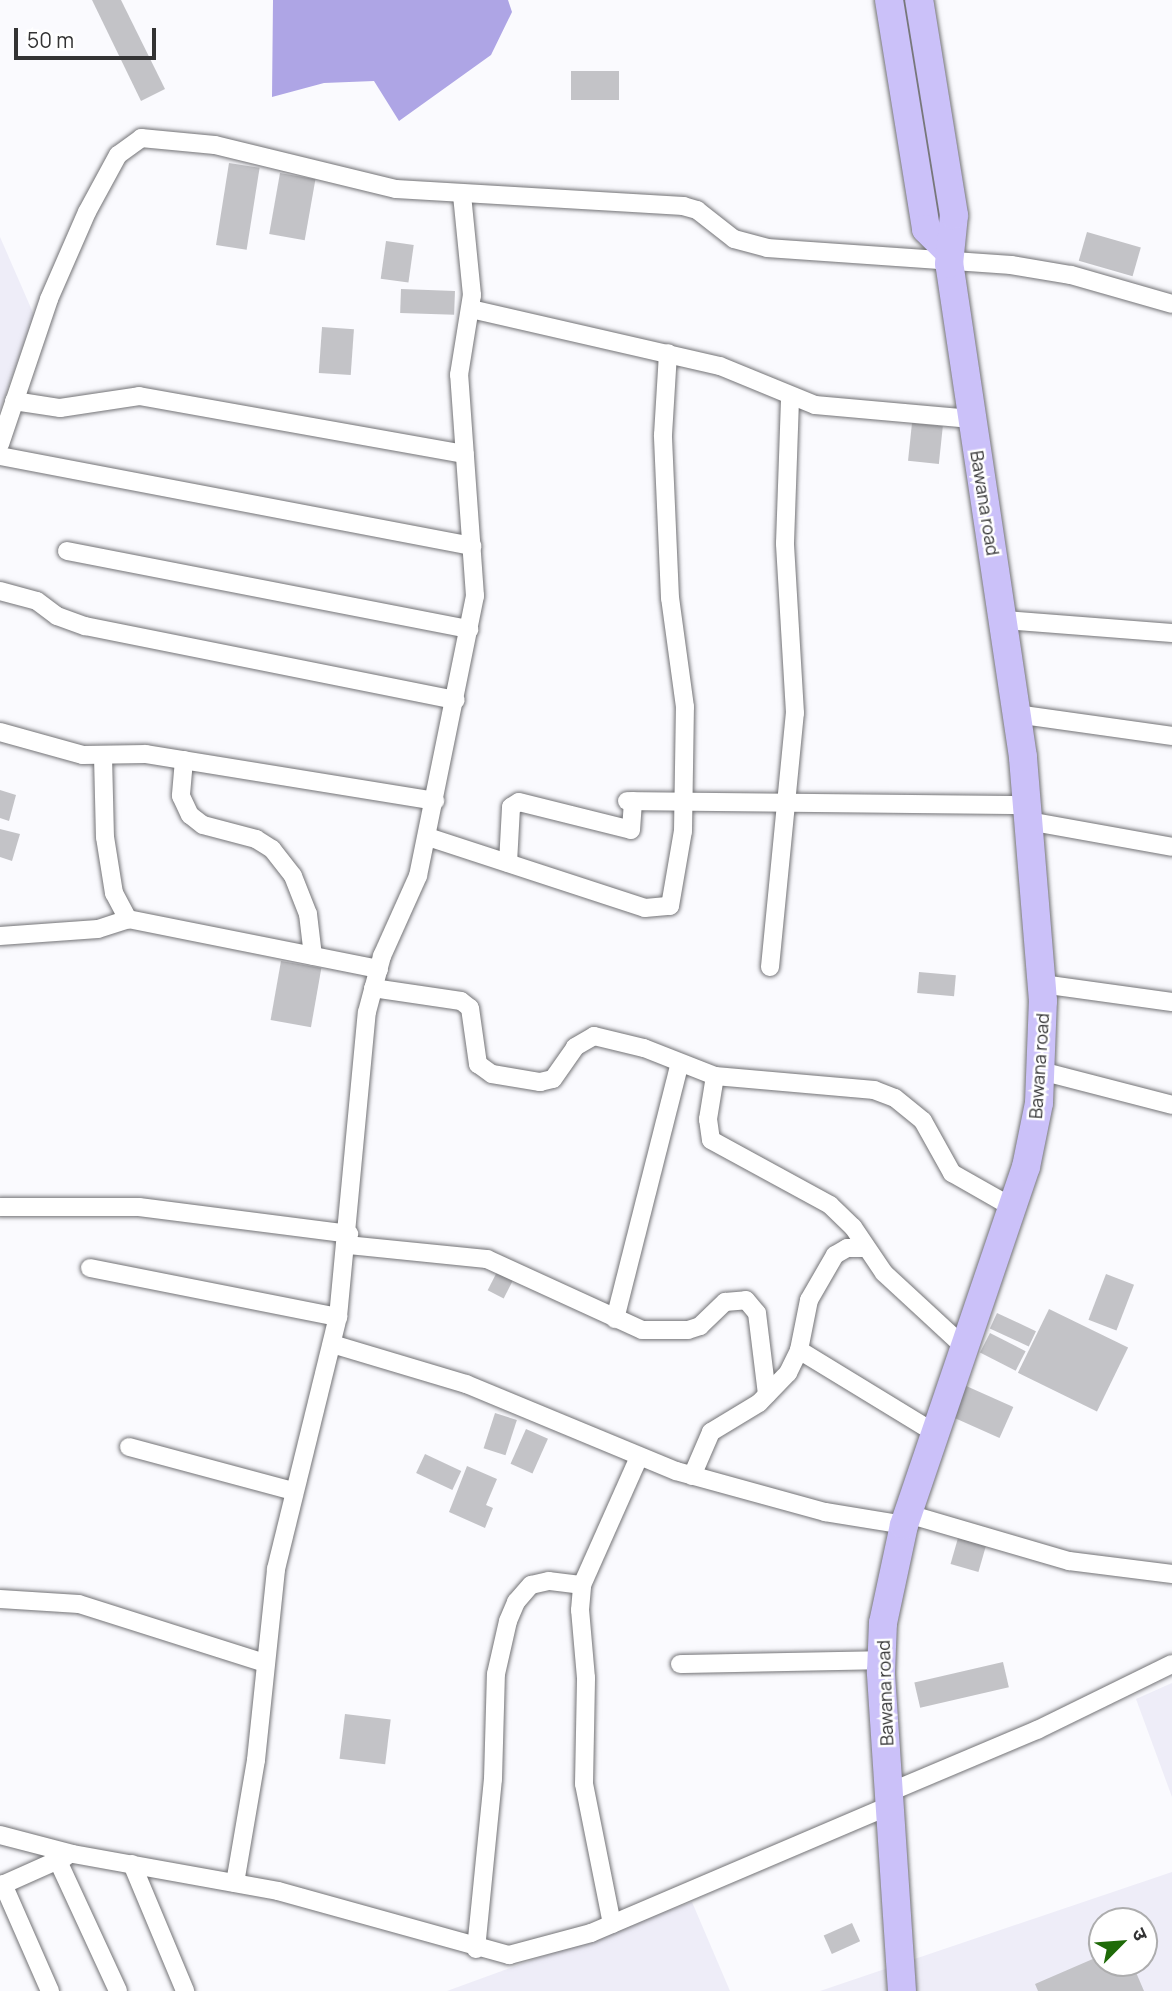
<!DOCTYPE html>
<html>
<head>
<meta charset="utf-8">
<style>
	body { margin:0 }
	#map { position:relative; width:1172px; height:1991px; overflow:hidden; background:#fafafe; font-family:Manrope,"Noto Sans Devanagari",sans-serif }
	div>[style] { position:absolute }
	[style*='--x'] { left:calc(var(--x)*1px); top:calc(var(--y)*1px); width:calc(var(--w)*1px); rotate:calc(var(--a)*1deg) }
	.built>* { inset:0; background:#eeedf8 }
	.water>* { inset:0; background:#aea5e5 }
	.building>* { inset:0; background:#c3c3c7; transform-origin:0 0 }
	.roads { filter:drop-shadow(0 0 2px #737376) drop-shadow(0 0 2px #737376) }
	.street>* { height:18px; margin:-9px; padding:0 9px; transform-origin:9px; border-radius:9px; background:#fff }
	.primary>* { height:28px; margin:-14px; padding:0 14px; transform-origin:14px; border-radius:14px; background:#cbc1f9 }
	span { translate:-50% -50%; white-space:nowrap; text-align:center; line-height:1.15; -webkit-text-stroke:5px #fff; paint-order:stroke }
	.street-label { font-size:18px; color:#333334 }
	.north { position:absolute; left:1088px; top:1907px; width:70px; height:70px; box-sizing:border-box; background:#fff; border:2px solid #adadae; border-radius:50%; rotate:65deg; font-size:19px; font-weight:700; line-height:28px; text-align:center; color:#333334 }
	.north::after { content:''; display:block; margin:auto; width:24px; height:32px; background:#1e6a08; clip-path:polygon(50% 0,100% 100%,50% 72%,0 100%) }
	.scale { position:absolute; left:14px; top:28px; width:142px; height:32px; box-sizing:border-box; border:4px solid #333334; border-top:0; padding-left:9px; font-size:21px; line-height:24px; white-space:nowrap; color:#333334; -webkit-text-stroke:5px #fff; paint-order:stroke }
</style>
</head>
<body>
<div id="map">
	<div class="built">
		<div style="clip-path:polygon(0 237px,34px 315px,0 411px)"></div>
		<div style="clip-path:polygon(1172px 1683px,1172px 1797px,1136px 1699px)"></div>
		<div style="clip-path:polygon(evenodd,1172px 1872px,1172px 1991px,820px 1991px,1172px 1872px,1102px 1921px,1144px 1921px,1144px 1963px,1102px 1963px,1102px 1921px)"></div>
		<div style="clip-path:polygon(692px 1902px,730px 1991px,447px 1991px)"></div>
	</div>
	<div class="water">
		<div style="clip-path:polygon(273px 0,508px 0,512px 12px,491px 55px,399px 121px,374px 81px,324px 83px,272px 97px)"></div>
	</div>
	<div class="building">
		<div style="clip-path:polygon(92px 0,121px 0,165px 89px,141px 101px)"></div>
		<div style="left:571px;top:71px;width:48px;height:29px"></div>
		<div style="left:229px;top:163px;width:31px;height:83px;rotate:9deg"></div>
		<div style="left:280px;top:173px;width:36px;height:62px;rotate:10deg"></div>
		<div style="left:1087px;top:232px;width:56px;height:30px;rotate:16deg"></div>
		<div style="left:386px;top:241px;width:28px;height:38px;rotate:8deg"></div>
		<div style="left:401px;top:289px;width:54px;height:24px;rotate:2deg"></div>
		<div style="left:322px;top:327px;width:32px;height:46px;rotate:4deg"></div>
		<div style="left:912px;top:423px;width:31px;height:38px;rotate:6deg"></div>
		<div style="clip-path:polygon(0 790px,16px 795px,9px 821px,0 818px)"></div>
		<div style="clip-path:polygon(0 829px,20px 834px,12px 861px,0 857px)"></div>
		<div style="left:281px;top:961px;width:41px;height:60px;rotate:10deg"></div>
		<div style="left:919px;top:972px;width:37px;height:21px;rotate:5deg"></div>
		<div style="left:499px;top:1268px;width:18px;height:25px;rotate:27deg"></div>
		<div style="left:1106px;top:1274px;width:30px;height:49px;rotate:21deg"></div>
		<div style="left:1049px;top:1309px;width:88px;height:71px;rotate:26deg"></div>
		<div style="left:997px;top:1313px;width:43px;height:17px;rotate:25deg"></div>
		<div style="left:990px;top:1333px;width:40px;height:22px;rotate:27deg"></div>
		<div style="left:964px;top:1385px;width:54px;height:34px;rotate:24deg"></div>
		<div style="left:495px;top:1413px;width:23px;height:37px;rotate:18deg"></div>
		<div style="left:526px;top:1429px;width:24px;height:38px;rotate:24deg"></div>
		<div style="left:425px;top:1454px;width:40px;height:21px;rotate:25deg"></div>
		<div style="clip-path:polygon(467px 1466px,497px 1479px,486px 1505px,493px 1508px,485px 1528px,449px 1512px)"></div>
		<div style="left:958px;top:1538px;width:29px;height:27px;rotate:16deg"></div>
		<div style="left:1003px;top:1662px;width:26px;height:91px;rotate:77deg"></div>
		<div style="left:345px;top:1714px;width:46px;height:45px;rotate:7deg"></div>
		<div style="left:852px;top:1923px;width:20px;height:31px;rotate:66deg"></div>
		<div style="clip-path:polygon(1102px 1955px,1102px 1963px,1132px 1963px,1144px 1991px,1038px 1991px,1035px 1984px)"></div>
	</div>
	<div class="roads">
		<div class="street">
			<div style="--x:471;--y:309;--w:255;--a:12.9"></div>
			<div style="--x:720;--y:366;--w:103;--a:22.3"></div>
			<div style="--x:815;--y:405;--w:157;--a:5.1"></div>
			<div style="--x:14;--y:401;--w:47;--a:8.7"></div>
			<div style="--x:60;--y:408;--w:80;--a:-8.6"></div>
			<div style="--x:139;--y:396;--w:331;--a:10.1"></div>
			<div style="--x:0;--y:444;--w:153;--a:-71.3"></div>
			<div style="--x:49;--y:299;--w:95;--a:-66.4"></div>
			<div style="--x:87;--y:212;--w:65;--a:-61.5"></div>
			<div style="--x:118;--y:155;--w:29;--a:-36"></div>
			<div style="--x:141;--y:138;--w:74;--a:5.4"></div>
			<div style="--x:215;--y:145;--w:186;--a:13.7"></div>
			<div style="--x:396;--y:189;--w:288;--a:3.4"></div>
			<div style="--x:683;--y:206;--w:15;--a:16"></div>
			<div style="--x:697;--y:210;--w:47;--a:38.1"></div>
			<div style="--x:734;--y:239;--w:34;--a:15"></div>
			<div style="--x:767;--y:248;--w:245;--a:4"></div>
			<div style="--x:1011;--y:265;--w:61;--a:9.5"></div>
			<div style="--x:1071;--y:275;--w:105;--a:16"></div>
			<div style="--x:0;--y:456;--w:481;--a:10.8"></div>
			<div style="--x:67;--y:551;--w:410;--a:11"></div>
			<div style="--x:0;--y:591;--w:38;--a:15"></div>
			<div style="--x:37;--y:601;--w:25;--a:37"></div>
			<div style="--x:57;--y:616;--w:30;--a:20"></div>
			<div style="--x:85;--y:626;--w:378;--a:11.3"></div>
			<div style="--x:1004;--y:620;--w:169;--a:4.4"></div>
			<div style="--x:1016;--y:714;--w:158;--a:8"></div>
			<div style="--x:0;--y:732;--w:86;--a:15.5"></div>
			<div style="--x:83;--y:755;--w:63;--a:-0.9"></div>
			<div style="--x:146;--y:754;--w:293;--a:9.2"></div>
			<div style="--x:103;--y:756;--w:81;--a:88.6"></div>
			<div style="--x:105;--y:837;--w:57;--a:80.9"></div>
			<div style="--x:114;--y:893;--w:30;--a:62"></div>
			<div style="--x:128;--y:919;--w:256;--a:11.3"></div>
			<div style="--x:184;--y:760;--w:36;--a:95"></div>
			<div style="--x:181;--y:796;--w:21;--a:65"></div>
			<div style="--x:190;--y:815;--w:16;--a:38"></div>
			<div style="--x:203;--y:825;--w:55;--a:14.8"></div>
			<div style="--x:256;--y:839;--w:19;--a:32"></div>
			<div style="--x:272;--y:849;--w:34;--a:52"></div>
			<div style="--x:293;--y:876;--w:41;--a:68.5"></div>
			<div style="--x:308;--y:914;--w:42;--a:83.2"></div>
			<div style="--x:627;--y:801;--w:399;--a:0.6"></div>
			<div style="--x:1028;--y:821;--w:146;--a:10.2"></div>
			<div style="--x:428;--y:837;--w:228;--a:18.1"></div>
			<div style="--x:645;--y:908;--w:25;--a:-5"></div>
			<div style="--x:670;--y:906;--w:76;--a:-80.2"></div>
			<div style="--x:683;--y:831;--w:124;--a:-89.1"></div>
			<div style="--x:685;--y:707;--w:110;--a:-97.8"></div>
			<div style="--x:670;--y:598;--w:163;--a:-92.5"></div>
			<div style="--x:663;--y:435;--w:82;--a:-86.5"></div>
			<div style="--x:508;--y:863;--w:56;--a:-86.9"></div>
			<div style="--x:511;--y:807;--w:9;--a:-32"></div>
			<div style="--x:519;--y:802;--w:115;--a:14"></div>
			<div style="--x:631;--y:830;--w:29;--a:-86"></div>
			<div style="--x:0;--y:936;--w:98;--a:-4.1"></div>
			<div style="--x:98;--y:929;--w:32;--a:-18"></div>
			<div style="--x:770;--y:967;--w:255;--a:-84.4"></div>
			<div style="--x:795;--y:713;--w:170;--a:-93.4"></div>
			<div style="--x:785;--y:543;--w:145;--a:-88"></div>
			<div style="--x:1042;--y:984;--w:131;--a:7.9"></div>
			<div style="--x:373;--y:988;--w:89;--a:8.4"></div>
			<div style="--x:461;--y:1001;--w:11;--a:38"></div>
			<div style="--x:470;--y:1008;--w:57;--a:81.9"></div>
			<div style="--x:478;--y:1064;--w:17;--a:36"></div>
			<div style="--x:492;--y:1074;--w:49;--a:9.5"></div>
			<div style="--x:540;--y:1082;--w:13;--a:-13"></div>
			<div style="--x:553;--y:1079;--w:39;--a:-55"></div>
			<div style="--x:575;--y:1047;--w:22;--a:-30"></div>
			<div style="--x:594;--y:1036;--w:51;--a:13.5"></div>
			<div style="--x:644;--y:1048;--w:76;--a:21.5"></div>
			<div style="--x:715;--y:1076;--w:160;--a:5"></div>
			<div style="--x:874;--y:1090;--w:22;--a:21"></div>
			<div style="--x:895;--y:1098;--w:36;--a:39"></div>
			<div style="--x:923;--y:1121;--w:60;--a:60.9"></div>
			<div style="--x:952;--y:1173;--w:67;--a:29.6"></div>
			<div style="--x:1041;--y:1071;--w:135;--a:14.5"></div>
			<div style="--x:715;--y:1076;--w:44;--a:99.2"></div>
			<div style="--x:708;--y:1119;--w:21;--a:82"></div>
			<div style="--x:711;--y:1140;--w:136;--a:28.6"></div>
			<div style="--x:830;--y:1205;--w:32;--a:44"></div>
			<div style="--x:853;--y:1227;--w:55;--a:56"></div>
			<div style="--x:884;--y:1273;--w:108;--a:42.7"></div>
			<div style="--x:0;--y:1207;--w:139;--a:0"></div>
			<div style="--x:139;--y:1207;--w:212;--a:7.3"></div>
			<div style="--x:348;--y:1245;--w:140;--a:5.8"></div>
			<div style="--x:487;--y:1259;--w:170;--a:24.6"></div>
			<div style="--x:642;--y:1330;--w:46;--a:0"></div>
			<div style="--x:688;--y:1330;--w:13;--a:-18"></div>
			<div style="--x:700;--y:1326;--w:35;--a:-44"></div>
			<div style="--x:725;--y:1302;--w:21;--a:-5"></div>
			<div style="--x:746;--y:1300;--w:17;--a:50"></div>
			<div style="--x:757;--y:1313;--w:82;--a:83"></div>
			<div style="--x:90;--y:1268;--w:253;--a:11.2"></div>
			<div style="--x:615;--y:1319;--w:264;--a:-75.8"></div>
			<div style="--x:332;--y:1344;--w:140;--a:16.6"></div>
			<div style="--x:466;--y:1384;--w:227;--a:22.5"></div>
			<div style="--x:676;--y:1471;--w:155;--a:15.4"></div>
			<div style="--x:825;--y:1512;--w:80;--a:9.3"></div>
			<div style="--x:799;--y:1350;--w:159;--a:31.4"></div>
			<div style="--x:129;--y:1447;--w:170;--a:15"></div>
			<div style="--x:692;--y:1476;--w:48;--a:-66.6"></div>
			<div style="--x:711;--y:1432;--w:56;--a:-31.1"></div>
			<div style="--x:759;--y:1403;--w:42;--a:-46"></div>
			<div style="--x:788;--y:1373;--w:25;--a:-64"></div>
			<div style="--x:799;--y:1350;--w:51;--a:-78.7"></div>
			<div style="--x:809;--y:1300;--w:52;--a:-60"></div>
			<div style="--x:835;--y:1255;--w:14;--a:-30"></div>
			<div style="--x:847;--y:1248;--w:19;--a:0"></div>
			<div style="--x:908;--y:1514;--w:168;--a:16.3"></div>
			<div style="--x:1069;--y:1561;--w:104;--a:7.2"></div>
			<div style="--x:0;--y:1599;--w:79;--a:3.6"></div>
			<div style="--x:79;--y:1604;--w:195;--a:17.6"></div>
			<div style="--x:680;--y:1664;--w:201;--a:-1.1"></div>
			<div style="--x:890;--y:1792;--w:160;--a:-22.9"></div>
			<div style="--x:1037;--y:1730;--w:150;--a:-26.1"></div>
			<div style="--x:0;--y:1835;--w:75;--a:14.6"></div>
			<div style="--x:73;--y:1854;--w:208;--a:10.2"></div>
			<div style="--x:278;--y:1891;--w:240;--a:15.5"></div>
			<div style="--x:509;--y:1955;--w:85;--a:-15"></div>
			<div style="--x:591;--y:1933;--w:326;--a:-23.1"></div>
			<div style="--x:58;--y:1861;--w:143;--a:65.2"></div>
			<div style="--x:132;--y:1864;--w:138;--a:67.3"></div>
			<div style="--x:235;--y:1883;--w:125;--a:-80.3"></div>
			<div style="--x:256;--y:1760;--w:192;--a:-84"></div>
			<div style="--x:276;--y:1569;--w:260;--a:-76.2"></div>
			<div style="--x:338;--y:1317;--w:306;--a:-84.6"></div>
			<div style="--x:367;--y:1012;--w:58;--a:-75"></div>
			<div style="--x:382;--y:956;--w:88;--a:-65.8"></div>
			<div style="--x:418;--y:876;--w:286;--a:-78.5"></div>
			<div style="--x:475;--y:596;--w:222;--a:-94.1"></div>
			<div style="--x:459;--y:375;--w:81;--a:-80.8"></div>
			<div style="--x:472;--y:295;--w:100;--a:-95.7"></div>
			<div style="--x:3;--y:1884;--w:117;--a:66.3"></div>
			<div style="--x:0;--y:1886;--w:73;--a:-24.1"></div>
			<div style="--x:612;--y:1924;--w:143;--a:-101.3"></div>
			<div style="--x:584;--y:1784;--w:106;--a:-88.9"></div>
			<div style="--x:586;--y:1678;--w:68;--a:-95"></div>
			<div style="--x:580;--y:1610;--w:25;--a:-85"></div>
			<div style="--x:582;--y:1585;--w:140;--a:-66"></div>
			<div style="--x:476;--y:1949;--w:171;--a:-84.3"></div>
			<div style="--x:493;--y:1779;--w:105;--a:-88.4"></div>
			<div style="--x:496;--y:1674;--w:54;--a:-77.2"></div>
			<div style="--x:508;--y:1621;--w:21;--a:-67"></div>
			<div style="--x:516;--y:1602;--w:23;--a:-49"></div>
			<div style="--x:531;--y:1585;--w:18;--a:-13"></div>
			<div style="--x:549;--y:1581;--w:33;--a:7"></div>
		</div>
		<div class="primary">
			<div style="--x:889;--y:0;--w:232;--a:80.8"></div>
			<div style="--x:926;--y:229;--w:30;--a:45"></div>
			<div style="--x:902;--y:1991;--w:320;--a:-93.8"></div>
			<div style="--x:881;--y:1672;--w:49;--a:-87.7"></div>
			<div style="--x:883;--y:1623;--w:100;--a:-77.9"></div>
			<div style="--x:904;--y:1525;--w:378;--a:-71.2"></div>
			<div style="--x:1026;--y:1167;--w:65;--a:-78.5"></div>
			<div style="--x:1039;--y:1103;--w:102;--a:-87.8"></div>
			<div style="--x:1043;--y:1001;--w:245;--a:-94.7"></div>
			<div style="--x:1023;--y:757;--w:499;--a:-98.5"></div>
			<div style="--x:949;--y:264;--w:49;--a:-84.2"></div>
			<div style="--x:954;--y:215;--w:218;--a:-99.2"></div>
		</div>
	</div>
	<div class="street-label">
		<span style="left:985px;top:503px;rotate:81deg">Bawana road</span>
		<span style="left:1039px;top:1066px;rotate:-86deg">Bawana road</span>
		<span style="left:885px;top:1693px;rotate:-92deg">Bawana road</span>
	</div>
	<div class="north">उ</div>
	<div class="scale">50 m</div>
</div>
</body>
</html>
